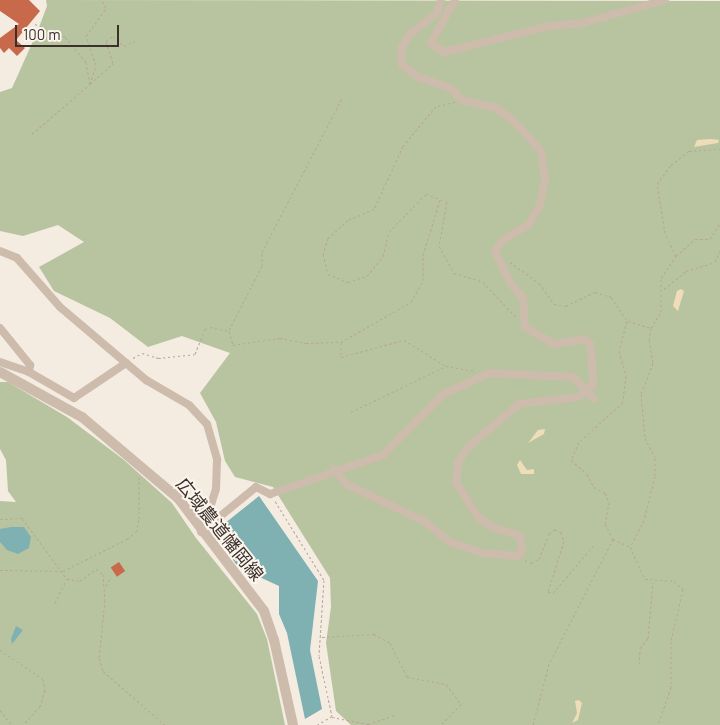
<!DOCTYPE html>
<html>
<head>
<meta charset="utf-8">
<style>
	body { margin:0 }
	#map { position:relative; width:720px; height:725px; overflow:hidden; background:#f4ebe1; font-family:Barlow,"Noto Sans JP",sans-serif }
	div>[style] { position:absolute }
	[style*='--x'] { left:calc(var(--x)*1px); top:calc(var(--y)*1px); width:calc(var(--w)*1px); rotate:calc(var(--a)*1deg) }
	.green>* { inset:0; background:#b8c4a0 }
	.sand>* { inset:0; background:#efdcb8 }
	.water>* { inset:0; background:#7fb0b2 }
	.building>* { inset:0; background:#c8694b; transform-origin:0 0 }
	.path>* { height:1px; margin-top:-0.5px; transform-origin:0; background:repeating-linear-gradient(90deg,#b9a596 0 2.5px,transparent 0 5px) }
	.minor>* { height:8px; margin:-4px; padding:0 4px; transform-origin:4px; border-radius:4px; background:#cdbbac }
	.tertiary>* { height:10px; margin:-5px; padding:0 5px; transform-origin:5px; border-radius:5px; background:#cdbbac }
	span { translate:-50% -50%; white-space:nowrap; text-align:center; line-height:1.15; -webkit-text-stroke:4px #fbf5ee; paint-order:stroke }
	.street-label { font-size:18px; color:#3b302b }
	.scale { position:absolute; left:15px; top:25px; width:104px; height:22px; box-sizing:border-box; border:2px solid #3b302b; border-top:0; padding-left:6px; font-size:15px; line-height:18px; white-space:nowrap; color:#3b302b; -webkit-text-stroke:4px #fbf5ee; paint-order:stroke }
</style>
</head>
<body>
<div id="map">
	<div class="green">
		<div style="clip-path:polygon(46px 0,720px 1px,720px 725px,351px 725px,336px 711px,326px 643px,331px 607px,330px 578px,273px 487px,235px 477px,225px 461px,216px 422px,200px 393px,230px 353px,182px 336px,148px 347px,110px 318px,54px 291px,39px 267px,84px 242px,58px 225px,23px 236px,0 231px,0 92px,12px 88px,38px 30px,47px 6px)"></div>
		<div style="clip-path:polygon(0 382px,8px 382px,67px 417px,124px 460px,172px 503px,196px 538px,257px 614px,267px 639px,285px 725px,0 725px,0 501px,16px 502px,8px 491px,6px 460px,0 449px)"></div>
	</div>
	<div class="sand">
		<div style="clip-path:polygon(711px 139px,719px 140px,718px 143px,694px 147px,697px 140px)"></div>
		<div style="clip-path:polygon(681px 289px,684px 291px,678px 311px,673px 306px,677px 291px)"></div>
		<div style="clip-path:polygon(545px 429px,544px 434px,528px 443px,538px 430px)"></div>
		<div style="clip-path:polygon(520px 460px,527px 470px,534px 469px,534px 474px,521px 474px,517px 465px)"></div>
		<div style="clip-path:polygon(579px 700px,582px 703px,578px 720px,572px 723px,577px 713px,575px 701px)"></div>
	</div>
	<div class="water">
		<div style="clip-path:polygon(259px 496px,318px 581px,310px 650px,322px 709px,305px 719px,287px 633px,279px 614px,279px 586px,238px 567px,214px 532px)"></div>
		<div style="clip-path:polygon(11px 527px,24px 527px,31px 537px,29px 548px,18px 554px,7px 550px,0 542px,0 529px)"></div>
		<div style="clip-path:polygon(16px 626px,23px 630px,12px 644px,11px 639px)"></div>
	</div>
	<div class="building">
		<div style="clip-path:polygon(0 0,29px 0,40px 11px,16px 40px,25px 48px,17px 56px,9px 48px,4px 53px,0 48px,0 38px,19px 24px,0 11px)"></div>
		<div style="left:119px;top:562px;width:11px;height:10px;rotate:56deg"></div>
	</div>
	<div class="path">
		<div style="--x:35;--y:24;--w:33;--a:23"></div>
		<div style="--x:65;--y:37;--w:33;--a:50"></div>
		<div style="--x:86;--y:62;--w:22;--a:80"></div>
		<div style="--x:90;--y:84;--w:31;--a:-42"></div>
		<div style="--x:113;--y:63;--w:23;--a:-108"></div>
		<div style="--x:106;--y:41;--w:9;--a:-36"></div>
		<div style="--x:113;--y:36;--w:15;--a:42"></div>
		<div style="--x:124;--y:46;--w:14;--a:-25"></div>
		<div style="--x:455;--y:102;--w:19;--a:168"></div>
		<div style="--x:436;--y:106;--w:52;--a:129.5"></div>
		<div style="--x:403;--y:146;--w:69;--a:114.7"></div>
		<div style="--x:374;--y:209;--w:28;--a:157"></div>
		<div style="--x:348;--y:220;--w:27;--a:138"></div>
		<div style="--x:328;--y:238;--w:17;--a:107"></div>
		<div style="--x:323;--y:254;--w:21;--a:76"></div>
		<div style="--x:328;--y:274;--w:22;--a:22"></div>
		<div style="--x:348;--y:282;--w:20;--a:-18"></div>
		<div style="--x:367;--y:276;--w:26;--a:-51"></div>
		<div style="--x:383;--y:256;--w:25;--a:-76"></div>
		<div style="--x:389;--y:232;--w:53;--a:-45.8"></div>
		<div style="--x:426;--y:194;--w:22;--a:21"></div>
		<div style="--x:447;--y:202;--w:45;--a:100.3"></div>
		<div style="--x:439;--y:246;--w:31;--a:61"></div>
		<div style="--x:454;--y:273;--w:30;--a:17"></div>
		<div style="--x:483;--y:282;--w:48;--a:46.7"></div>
		<div style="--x:32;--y:134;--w:77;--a:-40.8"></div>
		<div style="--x:90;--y:84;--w:20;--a:-72"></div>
		<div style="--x:96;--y:65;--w:31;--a:-109"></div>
		<div style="--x:86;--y:36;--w:34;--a:-54"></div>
		<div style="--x:106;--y:8;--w:9;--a:-117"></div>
		<div style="--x:676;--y:256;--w:25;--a:-116"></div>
		<div style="--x:665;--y:233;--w:50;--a:-99.3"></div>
		<div style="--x:657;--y:184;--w:24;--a:-54"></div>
		<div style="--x:671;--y:165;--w:23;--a:-38"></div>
		<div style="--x:689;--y:151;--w:31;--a:-4"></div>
		<div style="--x:510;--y:262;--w:36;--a:36"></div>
		<div style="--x:539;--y:283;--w:26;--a:54"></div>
		<div style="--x:554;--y:304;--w:12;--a:9"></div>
		<div style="--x:566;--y:306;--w:32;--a:-26"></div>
		<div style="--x:595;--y:292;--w:17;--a:17"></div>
		<div style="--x:611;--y:297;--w:29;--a:56"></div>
		<div style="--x:627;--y:321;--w:31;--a:105"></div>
		<div style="--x:619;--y:351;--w:26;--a:74"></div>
		<div style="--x:626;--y:376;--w:26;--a:97"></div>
		<div style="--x:623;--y:402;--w:59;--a:137.7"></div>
		<div style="--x:579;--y:442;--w:20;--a:114"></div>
		<div style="--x:571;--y:460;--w:21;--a:41"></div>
		<div style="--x:587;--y:474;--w:15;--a:62"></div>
		<div style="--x:594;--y:487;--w:13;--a:29"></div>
		<div style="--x:605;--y:493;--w:10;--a:66"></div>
		<div style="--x:609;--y:502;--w:22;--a:100"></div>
		<div style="--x:605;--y:524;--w:17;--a:62"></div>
		<div style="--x:613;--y:539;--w:140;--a:117.1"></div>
		<div style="--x:549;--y:664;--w:63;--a:104.7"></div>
		<div style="--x:664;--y:289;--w:28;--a:-39"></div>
		<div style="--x:686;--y:271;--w:30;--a:-17"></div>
		<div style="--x:715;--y:262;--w:12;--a:-66"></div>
		<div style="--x:628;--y:321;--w:24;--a:17"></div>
		<div style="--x:651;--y:328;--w:12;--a:99"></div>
		<div style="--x:649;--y:340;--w:23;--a:80"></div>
		<div style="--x:653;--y:363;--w:33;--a:111"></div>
		<div style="--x:641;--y:394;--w:44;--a:84.8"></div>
		<div style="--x:645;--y:438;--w:22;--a:63"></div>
		<div style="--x:655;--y:458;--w:18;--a:90"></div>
		<div style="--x:655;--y:476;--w:45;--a:104"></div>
		<div style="--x:644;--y:520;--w:30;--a:117"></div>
		<div style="--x:651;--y:328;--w:19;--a:-58"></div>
		<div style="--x:661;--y:312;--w:34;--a:-90"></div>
		<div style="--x:661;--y:278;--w:27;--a:-56"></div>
		<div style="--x:676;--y:256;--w:25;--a:-42"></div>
		<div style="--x:695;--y:239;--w:15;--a:0"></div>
		<div style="--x:710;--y:239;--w:19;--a:-58"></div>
		<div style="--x:229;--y:330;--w:72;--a:-62.7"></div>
		<div style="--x:262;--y:266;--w:14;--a:-90"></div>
		<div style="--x:262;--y:252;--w:174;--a:-62.5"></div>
		<div style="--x:341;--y:342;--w:81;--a:-29.7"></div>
		<div style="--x:411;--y:302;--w:25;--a:-61"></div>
		<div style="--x:423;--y:280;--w:25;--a:-90"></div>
		<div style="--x:423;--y:255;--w:58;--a:-72.8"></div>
		<div style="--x:133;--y:358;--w:10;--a:-29"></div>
		<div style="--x:142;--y:353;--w:17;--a:17"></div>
		<div style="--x:158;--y:358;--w:37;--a:-6"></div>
		<div style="--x:195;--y:354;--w:27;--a:-68"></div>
		<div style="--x:205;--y:329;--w:5;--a:-22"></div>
		<div style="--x:210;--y:327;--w:19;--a:12"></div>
		<div style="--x:229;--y:331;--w:15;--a:74"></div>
		<div style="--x:233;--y:345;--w:48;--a:-8.5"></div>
		<div style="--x:280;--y:338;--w:26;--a:11"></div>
		<div style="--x:306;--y:343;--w:35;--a:-2"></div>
		<div style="--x:341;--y:342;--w:15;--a:90"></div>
		<div style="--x:341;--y:357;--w:65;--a:-15.1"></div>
		<div style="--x:404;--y:340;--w:49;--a:31.8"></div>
		<div style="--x:446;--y:366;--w:29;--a:10"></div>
		<div style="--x:351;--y:412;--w:106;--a:-25.8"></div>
		<div style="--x:275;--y:501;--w:93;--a:58.2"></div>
		<div style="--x:324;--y:580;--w:76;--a:93.8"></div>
		<div style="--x:319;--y:656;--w:61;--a:77.8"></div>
		<div style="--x:332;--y:716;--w:17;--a:149"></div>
		<div style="--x:0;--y:519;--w:22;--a:-3"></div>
		<div style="--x:22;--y:518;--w:76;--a:53.6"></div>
		<div style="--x:67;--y:579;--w:13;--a:9"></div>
		<div style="--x:80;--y:581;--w:20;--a:-37"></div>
		<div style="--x:96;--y:569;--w:9;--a:36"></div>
		<div style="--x:103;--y:574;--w:26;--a:86"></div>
		<div style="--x:105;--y:600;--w:58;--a:95.9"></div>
		<div style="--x:99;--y:658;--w:14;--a:73"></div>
		<div style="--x:103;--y:671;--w:82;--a:41.1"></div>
		<div style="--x:613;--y:539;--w:19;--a:25"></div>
		<div style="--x:630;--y:547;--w:35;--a:65"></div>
		<div style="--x:645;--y:579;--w:29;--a:4"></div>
		<div style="--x:674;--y:581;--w:12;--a:42"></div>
		<div style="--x:683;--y:589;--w:53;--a:103"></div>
		<div style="--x:671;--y:641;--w:46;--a:90"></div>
		<div style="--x:671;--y:687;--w:40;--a:108.9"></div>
		<div style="--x:525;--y:560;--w:7;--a:27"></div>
		<div style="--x:531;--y:563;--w:9;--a:-27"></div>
		<div style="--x:539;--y:559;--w:27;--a:-68"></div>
		<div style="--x:549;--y:534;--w:8;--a:-40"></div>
		<div style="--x:555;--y:529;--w:7;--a:27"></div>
		<div style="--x:561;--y:532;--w:9;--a:72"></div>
		<div style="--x:564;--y:541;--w:53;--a:107.4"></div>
		<div style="--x:548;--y:592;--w:5;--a:11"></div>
		<div style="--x:553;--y:593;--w:62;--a:-49.6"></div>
		<div style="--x:0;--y:570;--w:63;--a:0.9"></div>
		<div style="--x:63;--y:571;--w:72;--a:-26.6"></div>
		<div style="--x:127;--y:539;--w:11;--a:-38"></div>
		<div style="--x:136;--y:532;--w:13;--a:-77"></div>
		<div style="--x:139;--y:519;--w:42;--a:-90"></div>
		<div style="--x:106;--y:586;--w:10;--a:-61"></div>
		<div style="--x:55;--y:603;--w:25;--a:-64"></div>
		<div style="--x:322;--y:637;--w:52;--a:-3.3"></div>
		<div style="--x:374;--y:634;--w:18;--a:29"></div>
		<div style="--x:390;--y:643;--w:38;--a:63"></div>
		<div style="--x:407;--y:677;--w:40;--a:10"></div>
		<div style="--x:446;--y:684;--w:25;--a:53"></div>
		<div style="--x:461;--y:704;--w:29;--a:134"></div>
		<div style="--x:0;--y:650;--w:52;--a:34"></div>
		<div style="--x:43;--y:679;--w:11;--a:80"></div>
		<div style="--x:45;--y:690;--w:17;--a:107"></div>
		<div style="--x:40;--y:706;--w:25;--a:132"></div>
		<div style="--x:639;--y:664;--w:16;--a:-86"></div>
		<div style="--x:640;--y:648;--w:13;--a:-51"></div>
		<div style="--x:648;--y:638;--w:56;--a:-84.9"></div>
		<div style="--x:0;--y:710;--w:19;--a:51"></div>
		<div style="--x:332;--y:717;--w:37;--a:11"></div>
		<div style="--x:368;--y:724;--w:28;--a:-18"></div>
	</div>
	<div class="minor">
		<div style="--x:455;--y:0;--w:49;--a:119.2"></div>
		<div style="--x:431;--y:43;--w:16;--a:35"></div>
		<div style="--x:444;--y:52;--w:109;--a:-13.8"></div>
		<div style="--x:550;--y:26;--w:33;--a:-5"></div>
		<div style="--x:583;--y:23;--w:85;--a:-15.7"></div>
		<div style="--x:0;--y:251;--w:18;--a:22"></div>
		<div style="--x:17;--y:258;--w:65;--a:48.7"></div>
		<div style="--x:60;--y:307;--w:113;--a:40.3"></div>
		<div style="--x:146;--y:380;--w:50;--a:30.2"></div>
		<div style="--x:189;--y:405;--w:26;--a:47"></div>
		<div style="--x:207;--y:424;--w:37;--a:74"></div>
		<div style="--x:217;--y:460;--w:29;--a:92"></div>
		<div style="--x:216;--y:489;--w:16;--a:108"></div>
		<div style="--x:211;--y:504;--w:23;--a:137"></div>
		<div style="--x:0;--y:328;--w:48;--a:51"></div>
		<div style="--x:30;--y:365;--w:7;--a:98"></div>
		<div style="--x:0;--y:362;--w:31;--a:19"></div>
		<div style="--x:29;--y:372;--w:52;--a:30"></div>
		<div style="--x:74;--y:398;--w:63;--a:-33.9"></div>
		<div style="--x:334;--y:469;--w:19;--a:51"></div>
		<div style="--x:346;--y:484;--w:86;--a:25.4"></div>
		<div style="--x:424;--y:521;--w:33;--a:39"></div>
		<div style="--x:450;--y:542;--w:34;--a:19"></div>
		<div style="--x:482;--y:553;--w:35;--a:5"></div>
		<div style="--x:517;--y:556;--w:7;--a:-45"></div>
		<div style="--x:522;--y:551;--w:15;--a:-98"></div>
		<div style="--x:520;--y:536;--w:32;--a:-162"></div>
		<div style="--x:490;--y:526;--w:15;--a:-143"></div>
		<div style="--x:478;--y:517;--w:41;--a:-122.2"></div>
		<div style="--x:456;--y:482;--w:19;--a:-84"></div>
		<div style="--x:458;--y:463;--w:16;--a:-60"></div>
		<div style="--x:466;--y:449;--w:70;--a:-40.3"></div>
		<div style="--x:519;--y:404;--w:59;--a:-6.8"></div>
		<div style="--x:578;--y:397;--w:19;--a:-39"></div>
		<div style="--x:593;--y:385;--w:40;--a:-92.9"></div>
		<div style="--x:591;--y:345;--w:8;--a:-135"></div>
		<div style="--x:585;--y:339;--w:31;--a:171"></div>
		<div style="--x:554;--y:344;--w:34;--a:-150"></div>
		<div style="--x:525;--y:327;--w:29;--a:-94"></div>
		<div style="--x:523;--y:298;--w:18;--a:-131"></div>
		<div style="--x:511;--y:284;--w:37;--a:-116"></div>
		<div style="--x:495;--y:251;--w:12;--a:-55"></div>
		<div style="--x:502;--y:241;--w:32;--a:-32"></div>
		<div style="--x:529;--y:224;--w:22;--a:-60"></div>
		<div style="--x:540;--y:205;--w:25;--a:-79"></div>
		<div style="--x:545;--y:180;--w:29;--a:-98"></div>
		<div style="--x:541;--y:151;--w:38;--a:-132"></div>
		<div style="--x:516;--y:123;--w:24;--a:-142"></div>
		<div style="--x:497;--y:108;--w:36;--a:-167"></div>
		<div style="--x:462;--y:100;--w:17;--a:-135"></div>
		<div style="--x:450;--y:88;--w:34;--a:-161"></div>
		<div style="--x:418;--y:77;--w:20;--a:-143"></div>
		<div style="--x:402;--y:65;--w:16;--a:-94"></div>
		<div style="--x:401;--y:49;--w:17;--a:-59"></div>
		<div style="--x:410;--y:34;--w:34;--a:-38"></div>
		<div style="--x:437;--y:13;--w:14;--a:-73"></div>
		<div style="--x:201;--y:532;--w:71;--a:-39.3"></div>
		<div style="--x:256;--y:487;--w:16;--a:27"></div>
		<div style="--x:270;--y:494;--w:120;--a:-19"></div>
		<div style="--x:383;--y:455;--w:86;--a:-45"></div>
		<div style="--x:444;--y:394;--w:50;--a:-25"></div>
		<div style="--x:489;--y:373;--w:84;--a:2.7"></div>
		<div style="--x:573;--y:377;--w:30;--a:46"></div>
	</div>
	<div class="tertiary">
		<div style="--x:0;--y:372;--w:94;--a:28.8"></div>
		<div style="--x:82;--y:417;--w:126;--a:40.2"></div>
		<div style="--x:178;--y:498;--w:142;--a:52.7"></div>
		<div style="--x:264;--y:611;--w:31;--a:71"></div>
		<div style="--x:274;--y:640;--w:87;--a:77.4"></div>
	</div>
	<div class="street-label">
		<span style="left:220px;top:529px;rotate:51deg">広域農道幡岡線</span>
	</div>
	<div class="scale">100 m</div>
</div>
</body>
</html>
